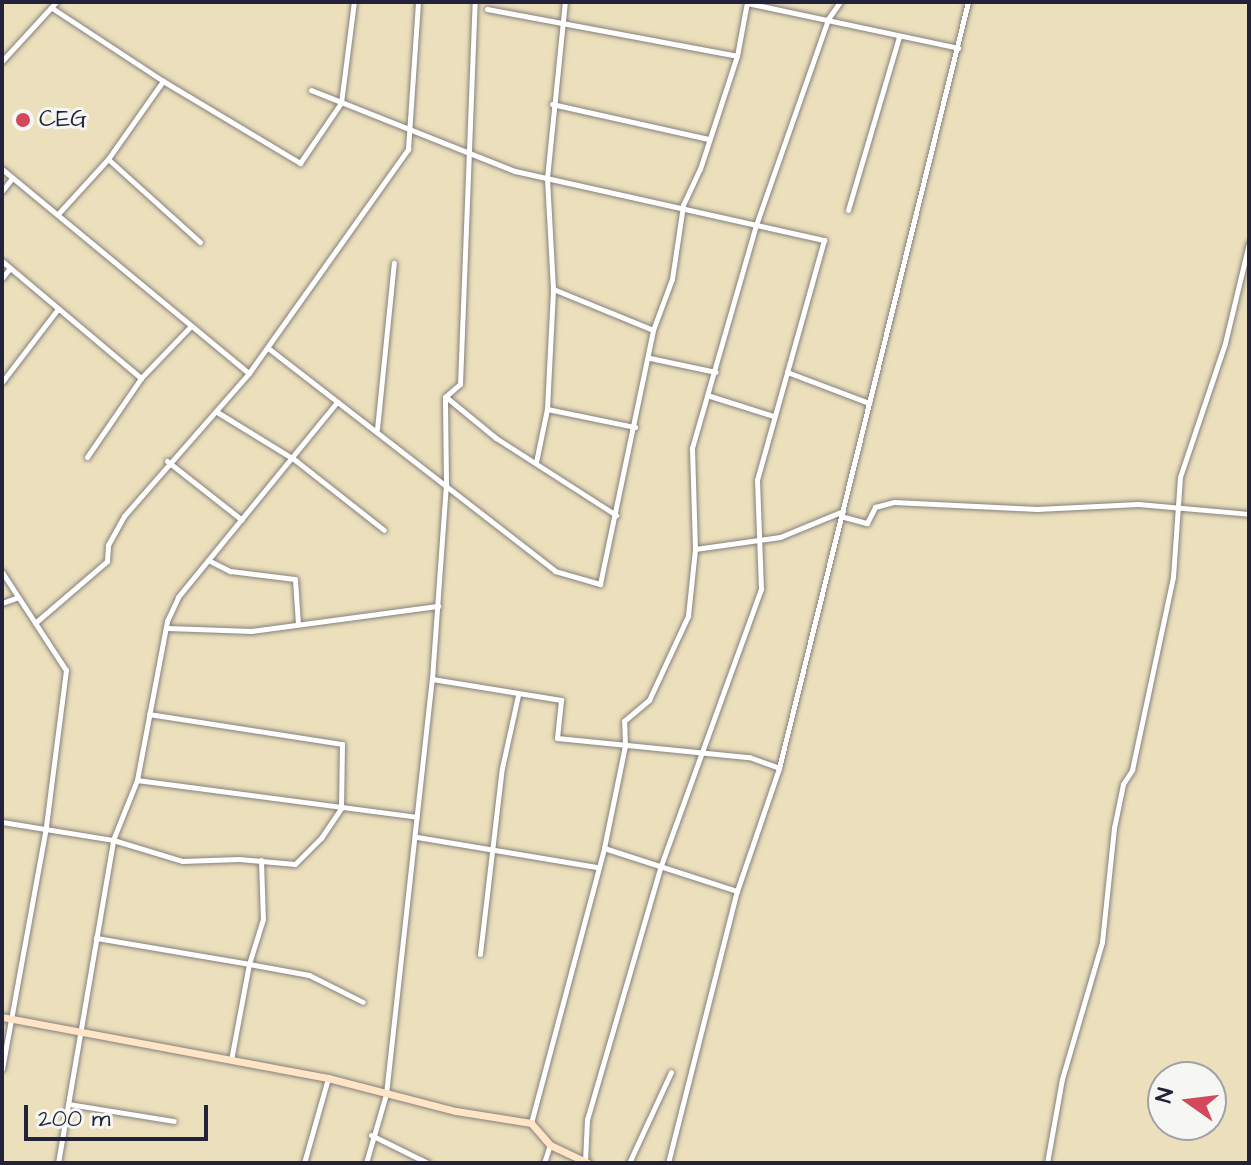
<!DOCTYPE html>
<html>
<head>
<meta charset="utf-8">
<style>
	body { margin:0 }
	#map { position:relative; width:1251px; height:1165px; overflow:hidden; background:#ebdfbc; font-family:"Architects Daughter",sans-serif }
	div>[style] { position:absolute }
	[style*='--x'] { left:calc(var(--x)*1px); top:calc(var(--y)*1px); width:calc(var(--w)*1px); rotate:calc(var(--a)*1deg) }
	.roads { filter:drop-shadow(0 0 2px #86807c) drop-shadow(0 0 2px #86807c) }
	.street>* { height:5px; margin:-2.5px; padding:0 2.5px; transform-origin:2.5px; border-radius:2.5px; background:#fff }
	.secondary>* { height:7px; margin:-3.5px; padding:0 3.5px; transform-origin:3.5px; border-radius:3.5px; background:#ffe4c6 }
	.dots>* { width:22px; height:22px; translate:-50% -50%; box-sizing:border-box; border:4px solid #f6f6f2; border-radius:50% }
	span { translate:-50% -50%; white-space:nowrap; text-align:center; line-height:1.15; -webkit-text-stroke:6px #f6f6f2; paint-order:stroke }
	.poi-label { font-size:24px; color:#22223b }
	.left { translate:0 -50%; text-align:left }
	.frame { position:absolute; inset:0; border:4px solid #22223b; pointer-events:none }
	.north { position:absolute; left:1147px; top:1061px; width:80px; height:80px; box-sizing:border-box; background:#f6f6f2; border:2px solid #a1a1a9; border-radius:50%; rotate:284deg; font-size:22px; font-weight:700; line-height:32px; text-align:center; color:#22223b }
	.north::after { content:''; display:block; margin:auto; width:28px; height:36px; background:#d1495b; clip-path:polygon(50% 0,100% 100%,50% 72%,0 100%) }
	.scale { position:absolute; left:24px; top:1105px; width:184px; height:36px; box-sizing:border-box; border:4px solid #22223b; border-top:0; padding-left:10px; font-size:24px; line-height:28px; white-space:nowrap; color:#22223b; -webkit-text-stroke:6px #f6f6f2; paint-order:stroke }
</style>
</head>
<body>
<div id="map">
	<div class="roads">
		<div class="street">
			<div style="--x:747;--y:3;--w:216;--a:12"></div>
			<div style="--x:52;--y:8;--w:133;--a:33.3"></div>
			<div style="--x:163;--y:81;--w:95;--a:125.2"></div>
			<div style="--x:108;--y:159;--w:74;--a:132.3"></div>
			<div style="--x:487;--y:9;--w:254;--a:10.6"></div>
			<div style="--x:2;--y:61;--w:80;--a:-47.5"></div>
			<div style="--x:163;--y:81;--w:160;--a:30.9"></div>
			<div style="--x:300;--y:163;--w:73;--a:-55.7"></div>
			<div style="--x:341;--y:103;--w:102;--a:-82.7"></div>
			<div style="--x:311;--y:90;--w:219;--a:21.7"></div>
			<div style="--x:515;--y:171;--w:317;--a:12.6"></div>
			<div style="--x:824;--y:240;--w:249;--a:105.6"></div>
			<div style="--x:757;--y:480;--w:109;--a:87.9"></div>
			<div style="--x:761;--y:589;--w:294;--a:109.9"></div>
			<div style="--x:661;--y:865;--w:265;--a:106.2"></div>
			<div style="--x:587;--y:1119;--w:43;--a:92.7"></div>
			<div style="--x:552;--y:104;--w:160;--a:12.6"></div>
			<div style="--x:108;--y:159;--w:124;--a:42.1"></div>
			<div style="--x:2;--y:169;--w:320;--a:39.6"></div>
			<div style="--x:2;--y:191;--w:16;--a:-52"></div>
			<div style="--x:848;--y:210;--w:180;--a:-73.6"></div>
			<div style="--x:2;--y:261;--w:182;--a:40.1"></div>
			<div style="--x:2;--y:278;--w:13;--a:-51"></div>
			<div style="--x:553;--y:289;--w:108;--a:22.3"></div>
			<div style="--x:268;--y:348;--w:363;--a:37.8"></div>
			<div style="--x:555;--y:571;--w:47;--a:16.1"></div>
			<div style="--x:600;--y:584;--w:259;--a:-78.2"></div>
			<div style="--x:653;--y:330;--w:54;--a:-69.6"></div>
			<div style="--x:672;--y:279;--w:75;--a:-81.5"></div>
			<div style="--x:683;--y:205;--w:40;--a:-65"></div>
			<div style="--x:700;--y:169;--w:119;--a:-71.9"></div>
			<div style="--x:737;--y:56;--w:55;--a:-79.5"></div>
			<div style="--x:650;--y:358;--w:67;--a:12"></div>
			<div style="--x:787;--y:372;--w:88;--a:20.7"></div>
			<div style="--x:2;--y:382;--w:91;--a:-52.6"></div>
			<div style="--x:710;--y:396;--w:66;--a:17.6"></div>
			<div style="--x:446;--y:397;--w:65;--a:39.4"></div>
			<div style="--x:496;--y:438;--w:143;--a:32.7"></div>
			<div style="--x:547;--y:409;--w:90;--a:11.6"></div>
			<div style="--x:217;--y:412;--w:92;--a:31.6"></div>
			<div style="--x:295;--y:460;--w:113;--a:38.2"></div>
			<div style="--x:377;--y:429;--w:167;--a:-84.2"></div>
			<div style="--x:87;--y:457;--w:96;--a:-55.6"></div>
			<div style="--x:141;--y:378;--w:71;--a:-46.1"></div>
			<div style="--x:167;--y:461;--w:95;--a:38.2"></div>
			<div style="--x:536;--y:462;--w:54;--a:-78.3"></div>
			<div style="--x:547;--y:409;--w:120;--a:-87.1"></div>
			<div style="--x:553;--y:289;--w:111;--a:-93.1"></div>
			<div style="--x:547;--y:178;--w:177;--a:-84.2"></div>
			<div style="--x:844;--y:517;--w:24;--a:15"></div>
			<div style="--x:867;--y:523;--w:18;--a:-63"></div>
			<div style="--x:875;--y:507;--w:20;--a:-15"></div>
			<div style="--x:894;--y:502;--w:143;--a:2.8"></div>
			<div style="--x:1037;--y:509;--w:101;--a:-2.8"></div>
			<div style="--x:1138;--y:504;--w:111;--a:5.1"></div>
			<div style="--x:695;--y:549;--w:86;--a:-8"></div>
			<div style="--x:780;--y:537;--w:68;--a:-22.4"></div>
			<div style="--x:208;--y:560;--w:25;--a:27"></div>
			<div style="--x:230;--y:571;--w:65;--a:7"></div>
			<div style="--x:295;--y:579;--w:45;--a:86.2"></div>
			<div style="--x:2;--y:572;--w:117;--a:56.9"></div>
			<div style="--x:66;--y:670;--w:158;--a:97.3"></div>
			<div style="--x:46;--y:827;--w:246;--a:100.3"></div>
			<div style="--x:2;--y:603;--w:15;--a:-20"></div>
			<div style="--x:35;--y:623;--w:95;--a:-40.7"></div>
			<div style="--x:107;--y:561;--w:16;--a:-86"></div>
			<div style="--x:108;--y:545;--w:33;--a:-61"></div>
			<div style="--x:124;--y:516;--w:190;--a:-48.8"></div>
			<div style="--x:249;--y:373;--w:275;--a:-54.6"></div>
			<div style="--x:408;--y:149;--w:147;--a:-86.1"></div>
			<div style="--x:167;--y:628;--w:85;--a:2"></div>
			<div style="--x:252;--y:631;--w:188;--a:-7.7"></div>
			<div style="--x:432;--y:679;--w:131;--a:9.2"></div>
			<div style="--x:561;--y:700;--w:38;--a:96"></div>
			<div style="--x:557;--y:738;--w:193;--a:5.7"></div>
			<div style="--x:749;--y:757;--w:32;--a:20"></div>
			<div style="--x:137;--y:780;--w:282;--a:7.5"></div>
			<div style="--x:2;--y:822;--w:112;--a:9.2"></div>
			<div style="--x:113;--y:840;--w:72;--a:16.9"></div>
			<div style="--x:182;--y:861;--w:57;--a:-2"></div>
			<div style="--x:239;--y:859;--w:56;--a:5.1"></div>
			<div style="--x:295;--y:864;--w:37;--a:-45"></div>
			<div style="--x:321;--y:838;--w:36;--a:-56"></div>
			<div style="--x:341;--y:808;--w:64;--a:-89.1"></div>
			<div style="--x:342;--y:744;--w:195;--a:-171.2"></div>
			<div style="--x:417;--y:837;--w:182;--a:9.5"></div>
			<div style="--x:604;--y:848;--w:140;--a:17.9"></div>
			<div style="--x:261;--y:860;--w:59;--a:88.1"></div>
			<div style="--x:263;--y:919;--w:47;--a:107.3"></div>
			<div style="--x:249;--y:964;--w:61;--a:10.4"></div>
			<div style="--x:309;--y:975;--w:60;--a:26.6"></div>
			<div style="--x:96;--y:938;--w:155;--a:9.6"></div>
			<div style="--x:249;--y:964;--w:98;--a:100.6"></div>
			<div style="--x:480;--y:954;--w:187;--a:-83.3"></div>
			<div style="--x:502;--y:768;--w:75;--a:-77.6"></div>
			<div style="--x:69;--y:1104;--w:106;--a:9.2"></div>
			<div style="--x:531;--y:1123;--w:285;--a:-75.1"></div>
			<div style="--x:604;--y:848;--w:104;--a:-78.4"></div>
			<div style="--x:625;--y:746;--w:25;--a:-92"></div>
			<div style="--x:624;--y:721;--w:33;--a:-40"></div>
			<div style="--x:649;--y:700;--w:93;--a:-65.1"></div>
			<div style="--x:688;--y:616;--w:67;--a:-84"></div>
			<div style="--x:695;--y:549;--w:101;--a:-91.7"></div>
			<div style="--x:692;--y:448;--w:232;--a:-74"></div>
			<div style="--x:756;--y:225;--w:218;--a:-70.7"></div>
			<div style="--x:828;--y:19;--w:21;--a:-55"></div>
			<div style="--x:371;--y:1135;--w:64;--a:26.2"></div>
			<div style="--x:58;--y:1163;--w:328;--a:-80.3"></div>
			<div style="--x:113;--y:840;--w:65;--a:-68.2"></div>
			<div style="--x:137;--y:780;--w:162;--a:-79.3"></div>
			<div style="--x:167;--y:621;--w:26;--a:-65"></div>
			<div style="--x:178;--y:597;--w:252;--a:-50.8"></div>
			<div style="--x:304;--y:1163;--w:88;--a:-74.2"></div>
			<div style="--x:366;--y:1163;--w:72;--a:-73.8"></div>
			<div style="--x:386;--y:1094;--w:418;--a:-83.7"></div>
			<div style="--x:432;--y:679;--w:197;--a:-85.9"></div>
			<div style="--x:446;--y:482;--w:85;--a:-90.7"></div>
			<div style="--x:445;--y:397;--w:20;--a:-41"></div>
			<div style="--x:460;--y:384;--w:382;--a:-87.8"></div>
			<div style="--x:544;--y:1163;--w:19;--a:-72"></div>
			<div style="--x:629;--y:1163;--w:100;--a:-65.2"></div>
			<div style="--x:668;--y:1163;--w:281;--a:-75.8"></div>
			<div style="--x:737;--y:891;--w:130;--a:-71.1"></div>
			<div style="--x:779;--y:768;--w:789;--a:-76.14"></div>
			<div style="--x:1047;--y:1163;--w:85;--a:-79.9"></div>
			<div style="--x:1062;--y:1079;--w:143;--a:-73.7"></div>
			<div style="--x:1102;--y:942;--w:115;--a:-84"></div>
			<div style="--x:1114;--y:828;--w:45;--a:-78.4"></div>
			<div style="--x:1123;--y:784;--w:17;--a:-57"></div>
			<div style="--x:1132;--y:770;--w:197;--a:-78"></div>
			<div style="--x:1173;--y:577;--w:100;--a:-86"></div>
			<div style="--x:1180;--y:477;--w:141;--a:-71.4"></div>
			<div style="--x:1225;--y:343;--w:103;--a:-76.5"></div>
		</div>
		<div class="secondary">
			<div style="--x:2;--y:1017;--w:332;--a:10.6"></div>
			<div style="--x:328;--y:1078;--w:132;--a:14.5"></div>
			<div style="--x:456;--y:1111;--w:76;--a:9.1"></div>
			<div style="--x:531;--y:1123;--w:29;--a:49"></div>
			<div style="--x:550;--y:1145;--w:42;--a:25.3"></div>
		</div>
	</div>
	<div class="dots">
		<div style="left:23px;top:120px;background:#d1495b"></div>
	</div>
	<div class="poi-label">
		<span class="left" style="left:39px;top:120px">CEG</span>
	</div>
	<div class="frame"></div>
	<div class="north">N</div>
	<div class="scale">200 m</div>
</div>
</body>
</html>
